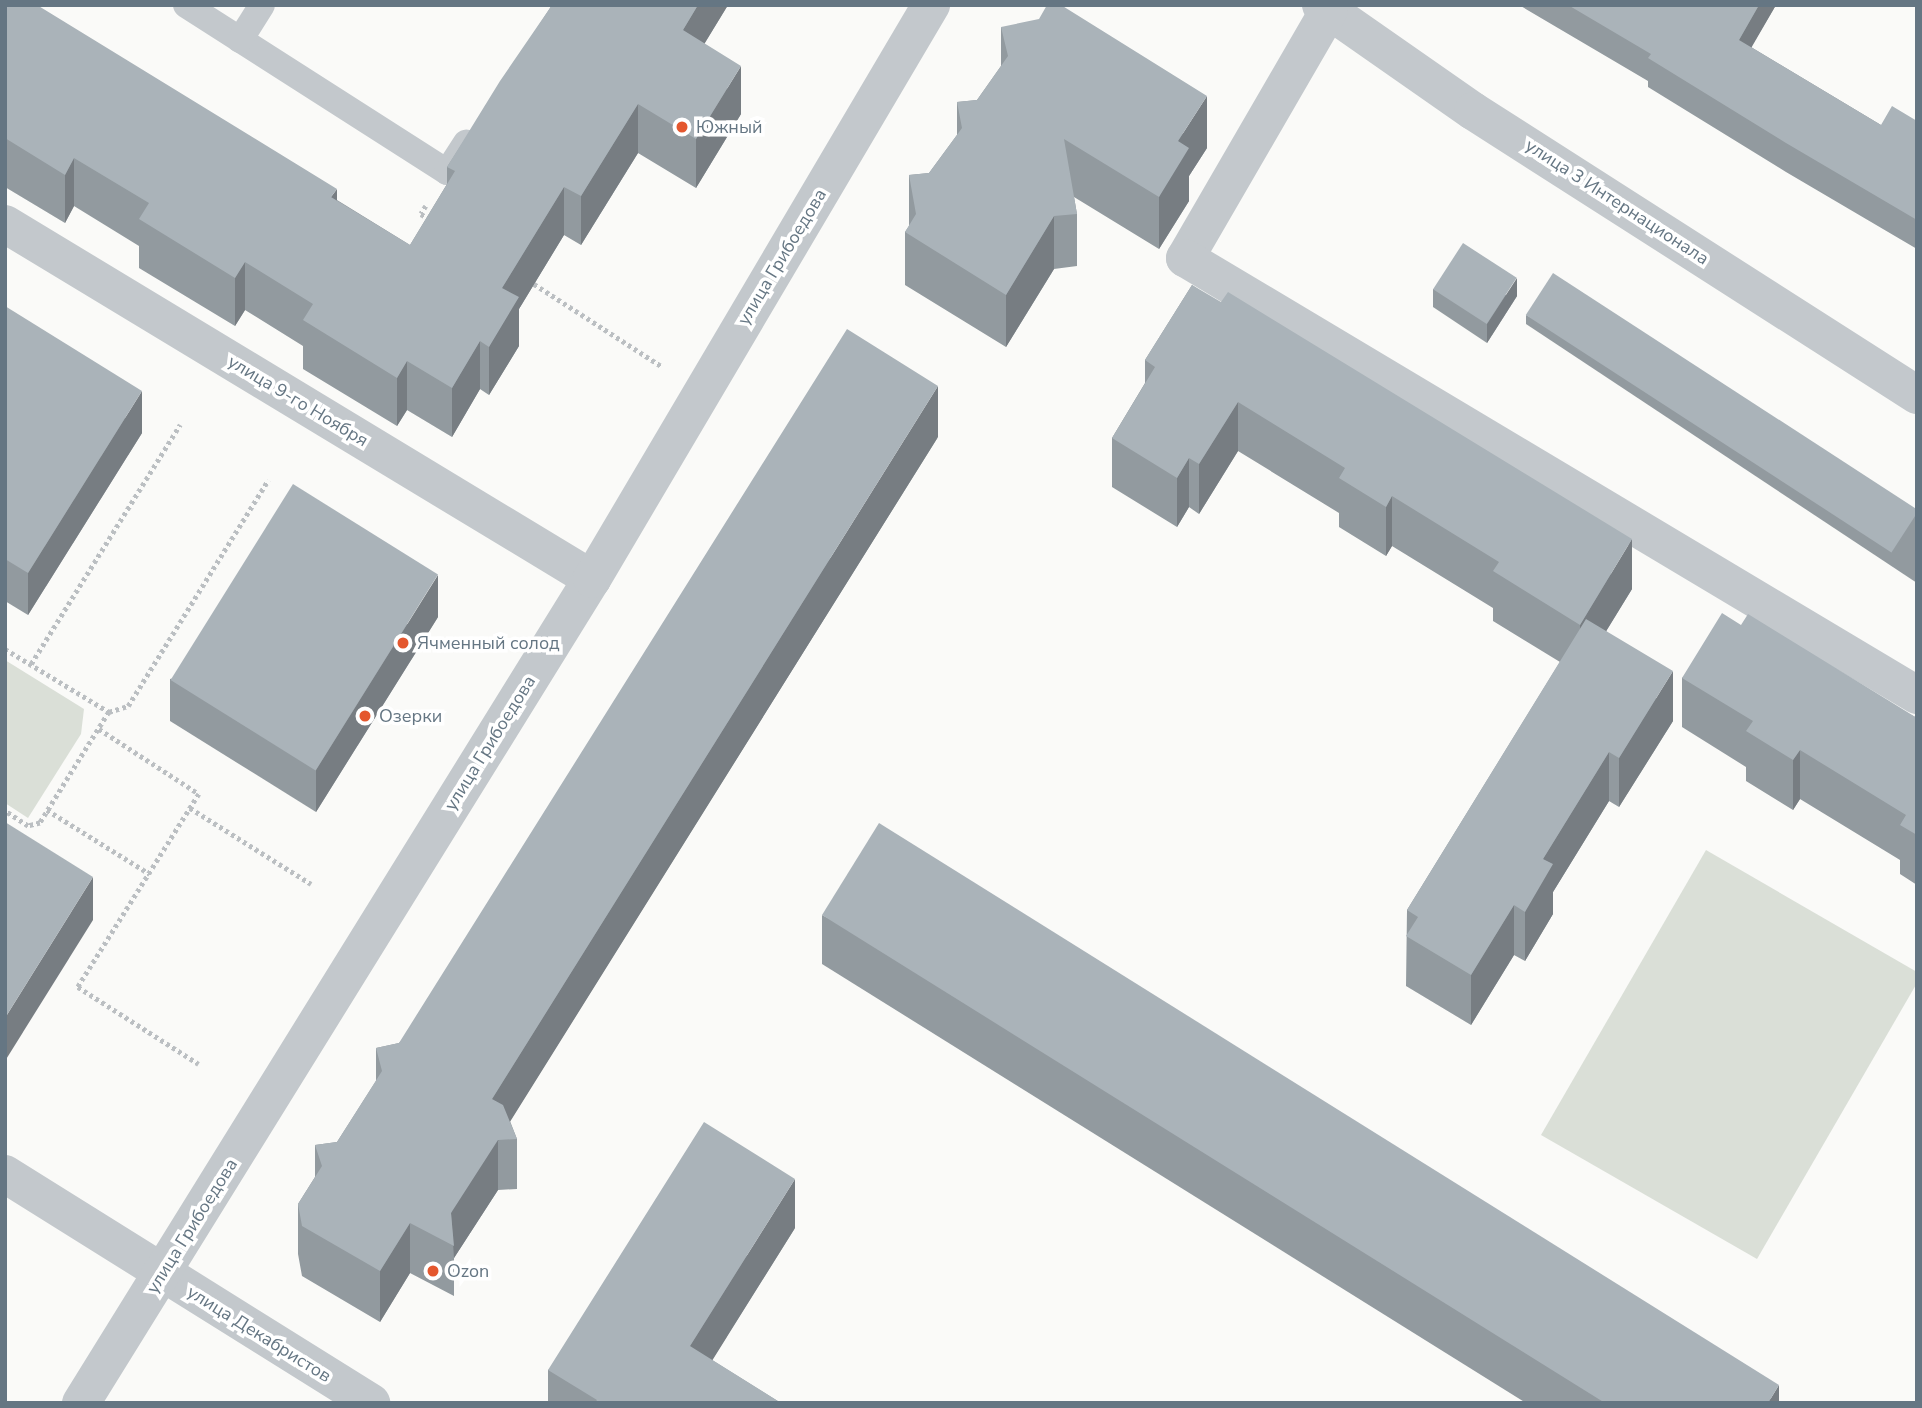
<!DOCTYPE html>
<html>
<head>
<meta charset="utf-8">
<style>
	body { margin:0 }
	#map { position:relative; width:1922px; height:1408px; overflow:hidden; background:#fafaf8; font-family:"Nunito Sans",sans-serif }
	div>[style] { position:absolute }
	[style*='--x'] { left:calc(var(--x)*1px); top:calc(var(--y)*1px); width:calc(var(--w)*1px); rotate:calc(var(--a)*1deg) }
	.green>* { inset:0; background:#dadfd7 }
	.path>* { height:4.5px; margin-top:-2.25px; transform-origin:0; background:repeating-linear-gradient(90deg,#bbbfc2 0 3.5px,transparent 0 7px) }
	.service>* { height:26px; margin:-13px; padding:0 13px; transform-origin:13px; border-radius:13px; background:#c3c8cc }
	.minor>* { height:38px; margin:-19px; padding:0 19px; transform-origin:19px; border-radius:19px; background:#c3c8cc }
	.tertiary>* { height:38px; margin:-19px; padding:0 19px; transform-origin:19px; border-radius:19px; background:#c3c8cc }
	.wall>* { inset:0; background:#929a9f }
	.shaded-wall>* { inset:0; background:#777d82 }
	.building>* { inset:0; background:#aab3b9; transform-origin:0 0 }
	.dots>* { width:19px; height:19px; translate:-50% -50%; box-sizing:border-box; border:4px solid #fff; border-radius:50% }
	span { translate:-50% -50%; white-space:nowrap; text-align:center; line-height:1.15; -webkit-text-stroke:7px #fff; paint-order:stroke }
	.poi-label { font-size:18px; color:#657683 }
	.left { translate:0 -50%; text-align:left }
	.street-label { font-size:18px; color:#657683 }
	.frame { position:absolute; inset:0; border:7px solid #657683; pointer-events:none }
</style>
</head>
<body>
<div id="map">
	<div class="green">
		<div style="clip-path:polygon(5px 660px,84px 709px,81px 734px,28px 818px,5px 803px)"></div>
		<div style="clip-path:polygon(1706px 850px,1917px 972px,1917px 983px,1757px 1259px,1541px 1135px)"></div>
	</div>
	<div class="path">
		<div style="--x:426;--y:206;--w:9;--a:122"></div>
		<div style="--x:421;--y:214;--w:10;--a:29"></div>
		<div style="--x:534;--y:284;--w:153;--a:32.8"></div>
		<div style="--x:5;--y:649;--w:122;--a:31.2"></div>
		<div style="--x:109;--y:712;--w:131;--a:121.9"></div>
		<div style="--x:40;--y:823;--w:12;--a:166"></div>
		<div style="--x:28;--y:826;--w:27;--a:-147"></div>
		<div style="--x:31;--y:664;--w:282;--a:-58.1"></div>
		<div style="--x:109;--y:712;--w:20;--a:-18"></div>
		<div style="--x:128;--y:706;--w:266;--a:-58.2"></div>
		<div style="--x:99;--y:729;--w:119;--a:33"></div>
		<div style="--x:199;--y:794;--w:228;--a:122.1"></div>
		<div style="--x:78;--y:987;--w:143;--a:32.5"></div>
		<div style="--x:190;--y:808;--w:143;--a:32.1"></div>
		<div style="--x:47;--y:810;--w:121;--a:31.9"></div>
	</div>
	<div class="service">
		<div style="--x:186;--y:5;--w:310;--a:32.6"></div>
		<div style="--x:447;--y:172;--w:35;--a:-57"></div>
		<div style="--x:240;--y:40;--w:41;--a:-57.8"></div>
	</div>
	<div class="minor">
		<div style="--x:1321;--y:5;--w:185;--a:34.9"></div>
		<div style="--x:1473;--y:111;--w:527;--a:32.6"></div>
		<div style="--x:1329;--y:10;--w:287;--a:120.1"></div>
		<div style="--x:1185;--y:258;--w:853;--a:30.84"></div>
		<div style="--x:5;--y:224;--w:686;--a:31.16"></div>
		<div style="--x:5;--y:1174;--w:432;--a:32"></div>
	</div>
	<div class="tertiary">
		<div style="--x:81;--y:1403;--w:970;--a:-58.2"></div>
		<div style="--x:592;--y:579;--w:667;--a:-59.43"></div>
	</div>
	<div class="wall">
		<div style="clip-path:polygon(5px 5px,337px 200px,410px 245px,447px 184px,447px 167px,552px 5px,728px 5px,704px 44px,741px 114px,696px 188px,638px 153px,581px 245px,564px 235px,519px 309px,519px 346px,489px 395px,480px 389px,452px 437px,407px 410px,397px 426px,303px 369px,303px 346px,245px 310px,235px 326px,139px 268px,139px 246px,74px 206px,65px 223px,5px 187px)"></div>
		<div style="clip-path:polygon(1519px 5px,1776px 5px,1751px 47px,1881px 125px,1917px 121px,1917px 249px,1786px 172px,1648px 87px,1648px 81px)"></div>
		<div style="clip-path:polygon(1001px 27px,1207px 148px,1189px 176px,1189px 201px,1159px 249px,1074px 197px,1077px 214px,1077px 266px,1054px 269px,1006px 347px,905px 285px,905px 232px,909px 226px,909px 175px,929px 173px,957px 135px,957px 102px,977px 100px,1001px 66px)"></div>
		<div style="clip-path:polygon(1192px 285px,1632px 589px,1606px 631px,1673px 721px,1619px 807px,1609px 801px,1553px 892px,1553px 914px,1525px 961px,1514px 955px,1471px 1025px,1406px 986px,1407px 910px,1560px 662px,1493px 621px,1493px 608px,1392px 546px,1386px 556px,1339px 527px,1339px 513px,1238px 451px,1199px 514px,1189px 507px,1177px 527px,1112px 487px,1112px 438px,1145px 383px,1145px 360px)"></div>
		<div style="clip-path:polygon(1433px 289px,1517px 296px,1487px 343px,1433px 307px)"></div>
		<div style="clip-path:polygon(5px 306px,142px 433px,28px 615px,5px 601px)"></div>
		<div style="clip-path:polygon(1526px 315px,1917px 513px,1917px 583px,1526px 324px)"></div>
		<div style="clip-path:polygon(938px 437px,510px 1121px,517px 1139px,517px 1189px,498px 1190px,454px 1258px,454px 1296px,410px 1273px,380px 1322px,302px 1276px,298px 1254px,298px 1204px,315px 1177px,315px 1145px,337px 1142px,376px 1081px,376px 1048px,399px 1043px)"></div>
		<div style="clip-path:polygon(438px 617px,316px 812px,170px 721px,170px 679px)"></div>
		<div style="clip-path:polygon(1741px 625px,1917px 718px,1917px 885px,1900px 874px,1900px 860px,1800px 799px,1793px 810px,1746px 781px,1746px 767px,1682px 727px,1682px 678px)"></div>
		<div style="clip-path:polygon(822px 915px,1779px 1403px,1526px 1403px,822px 964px)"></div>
		<div style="clip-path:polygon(795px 1228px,712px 1360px,781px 1403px,548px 1403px,548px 1370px)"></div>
	</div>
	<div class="shaded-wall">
		<div style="clip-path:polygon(698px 5px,728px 5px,683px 79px,683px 30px)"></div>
		<div style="clip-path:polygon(1759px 5px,1776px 5px,1739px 69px,1739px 40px)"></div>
		<div style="clip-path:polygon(741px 66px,741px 114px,696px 188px,696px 139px)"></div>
		<div style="clip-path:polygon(1207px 96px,1207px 148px,1189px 176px,1189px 201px,1159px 249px,1159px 197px,1178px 141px)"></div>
		<div style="clip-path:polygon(638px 104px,638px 153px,581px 245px,581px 196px)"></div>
		<div style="clip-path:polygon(74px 158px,74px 206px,65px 223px,65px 175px)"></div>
		<div style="clip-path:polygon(564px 187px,564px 235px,519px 309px,519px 346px,489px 395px,489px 347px,502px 288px)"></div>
		<div style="clip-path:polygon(337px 189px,337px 237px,331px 197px)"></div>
		<div style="clip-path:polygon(1054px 216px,1054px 269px,1006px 347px,1006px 295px)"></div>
		<div style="clip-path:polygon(245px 262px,245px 310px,235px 326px,235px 278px)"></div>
		<div style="clip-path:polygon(1517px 278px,1517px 296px,1487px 343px,1487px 324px)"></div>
		<div style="clip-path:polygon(480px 341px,480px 389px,452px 437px,452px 388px)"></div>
		<div style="clip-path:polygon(407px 361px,407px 410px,397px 426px,397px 378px)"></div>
		<div style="clip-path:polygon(938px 386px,938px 437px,498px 1141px,498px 1190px,454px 1258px,451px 1213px,492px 1099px)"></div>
		<div style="clip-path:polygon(142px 391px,142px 433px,28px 615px,28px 573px)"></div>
		<div style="clip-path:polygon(1238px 402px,1238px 451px,1199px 514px,1199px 464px)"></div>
		<div style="clip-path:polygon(1189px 458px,1189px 507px,1177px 527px,1177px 478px)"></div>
		<div style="clip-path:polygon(1392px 496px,1392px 546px,1386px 556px,1386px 507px)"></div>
		<div style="clip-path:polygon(1632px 539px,1632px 589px,1580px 674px,1580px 625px)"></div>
		<div style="clip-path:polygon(438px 575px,438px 617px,316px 812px,316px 770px)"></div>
		<div style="clip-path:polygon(1673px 671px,1673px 721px,1619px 807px,1619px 758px)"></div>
		<div style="clip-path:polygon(1800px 750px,1800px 799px,1793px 810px,1793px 760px)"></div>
		<div style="clip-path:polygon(1609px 752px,1609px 801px,1553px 892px,1553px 914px,1525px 961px,1525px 912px,1543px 859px)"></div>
		<div style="clip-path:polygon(93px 877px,93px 920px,5px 1061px,5px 1018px)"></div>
		<div style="clip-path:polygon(1514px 905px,1514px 955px,1471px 1025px,1471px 975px)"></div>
		<div style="clip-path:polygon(795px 1179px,795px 1228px,690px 1396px,690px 1346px)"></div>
		<div style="clip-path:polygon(410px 1223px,410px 1273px,380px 1322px,380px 1271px)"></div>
		<div style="clip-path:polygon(1779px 1385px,1779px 1403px,1768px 1403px)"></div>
	</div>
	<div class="building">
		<div style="clip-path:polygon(5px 5px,37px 5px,337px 189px,331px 197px,410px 245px,455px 171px,447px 167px,500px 81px,552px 5px,698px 5px,683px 30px,741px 66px,696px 139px,638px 104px,581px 196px,564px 187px,502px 288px,519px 297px,489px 347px,480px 341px,452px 388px,407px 361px,397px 378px,303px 320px,313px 304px,245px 262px,235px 278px,139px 219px,149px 203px,74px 158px,65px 175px,5px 138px)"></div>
		<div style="clip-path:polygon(1047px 5px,1061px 5px,1207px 96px,1178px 141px,1189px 148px,1159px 197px,1064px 139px,1077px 214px,1054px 216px,1006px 295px,905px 232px,916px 214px,909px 175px,929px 173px,962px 128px,957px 102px,977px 100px,1008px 56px,1001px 27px,1039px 19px)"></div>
		<div style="clip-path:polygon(1568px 5px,1759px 5px,1739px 40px,1881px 125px,1892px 106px,1917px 121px,1917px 220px,1786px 143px,1648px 58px,1651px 54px)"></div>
		<div style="left:1463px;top:243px;width:64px;height:55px;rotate:33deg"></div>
		<div style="left:1553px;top:273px;width:436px;height:50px;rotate:33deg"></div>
		<div style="clip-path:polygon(1192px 285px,1221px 302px,1228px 292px,1632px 539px,1580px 625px,1493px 571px,1499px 562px,1392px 496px,1386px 507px,1339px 478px,1345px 468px,1238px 402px,1199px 464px,1189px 458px,1177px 478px,1112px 438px,1155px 367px,1145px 360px)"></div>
		<div style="clip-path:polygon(5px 306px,142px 391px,28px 573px,5px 559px)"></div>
		<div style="clip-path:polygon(847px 329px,938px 386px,492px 1099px,503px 1105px,517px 1139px,498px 1140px,451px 1213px,454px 1246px,410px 1223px,380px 1271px,302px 1226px,298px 1204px,322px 1166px,315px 1145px,337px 1142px,382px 1071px,376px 1048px,399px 1043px)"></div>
		<div style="left:293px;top:484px;width:171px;height:231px;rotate:32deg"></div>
		<div style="clip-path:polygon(1722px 613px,1741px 625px,1748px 614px,1917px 718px,1917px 835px,1900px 825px,1906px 815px,1800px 750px,1793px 760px,1746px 731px,1753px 721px,1682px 678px)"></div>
		<div style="clip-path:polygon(1586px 619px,1673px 671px,1619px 758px,1609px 752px,1543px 859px,1553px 864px,1525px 912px,1514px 905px,1471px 975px,1406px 936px,1418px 917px,1407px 910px)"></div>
		<div style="clip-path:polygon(5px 822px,93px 877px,5px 1018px)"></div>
		<div style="clip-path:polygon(879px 823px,1779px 1385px,1768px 1403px,1605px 1403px,822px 915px)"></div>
		<div style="clip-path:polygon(704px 1122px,795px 1179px,690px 1346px,781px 1403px,595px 1403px,597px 1400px,548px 1370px)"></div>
	</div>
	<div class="dots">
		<div style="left:682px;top:127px;background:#e4572e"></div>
		<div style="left:403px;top:643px;background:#e4572e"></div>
		<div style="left:365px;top:716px;background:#e4572e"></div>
		<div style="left:433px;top:1271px;background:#e4572e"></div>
	</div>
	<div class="poi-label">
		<span class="left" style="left:696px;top:127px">Южный</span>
		<span class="left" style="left:417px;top:643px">Ячменный солод</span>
		<span class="left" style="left:379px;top:716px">Озерки</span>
		<span class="left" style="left:447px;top:1271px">Ozon</span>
	</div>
	<div class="street-label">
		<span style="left:1617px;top:202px;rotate:33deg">улица 3 Интернационала</span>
		<span style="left:782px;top:257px;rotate:-59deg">улица Грибоедова</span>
		<span style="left:298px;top:401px;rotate:31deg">улица 9-го Ноября</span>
		<span style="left:490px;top:743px;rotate:-58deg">улица Грибоедова</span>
		<span style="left:192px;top:1226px;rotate:-58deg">улица Грибоедова</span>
		<span style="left:259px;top:1334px;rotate:32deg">улица Декабристов</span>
	</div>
	<div class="frame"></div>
</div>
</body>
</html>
